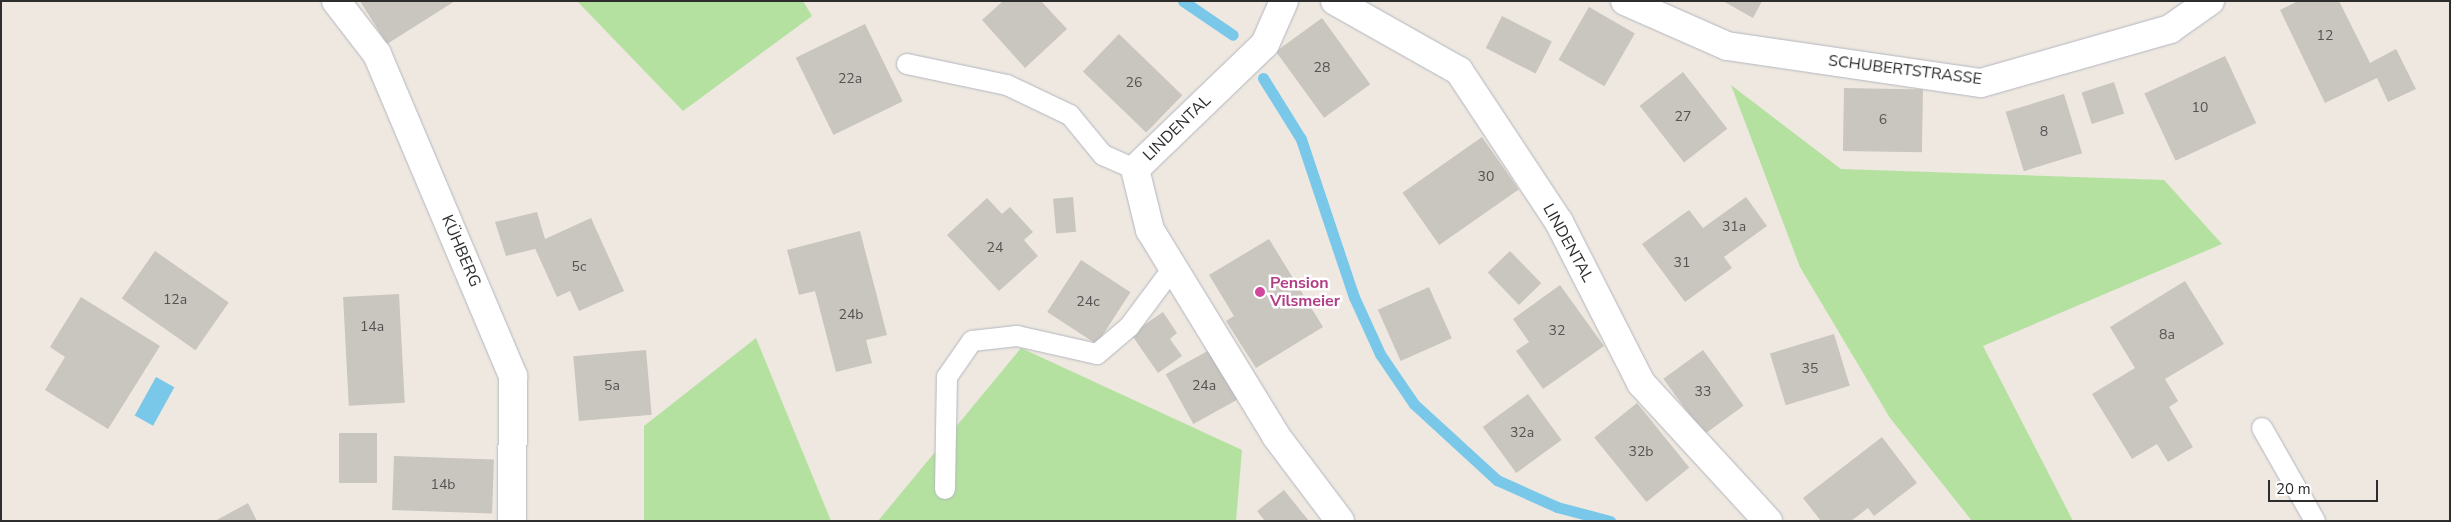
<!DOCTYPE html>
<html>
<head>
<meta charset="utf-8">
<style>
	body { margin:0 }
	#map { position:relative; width:2451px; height:522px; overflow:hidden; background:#eee8e0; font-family:"Nunito Sans",sans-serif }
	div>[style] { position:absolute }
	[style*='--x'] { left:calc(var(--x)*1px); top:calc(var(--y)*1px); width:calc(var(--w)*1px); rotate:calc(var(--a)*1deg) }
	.green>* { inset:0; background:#b4e1a0 }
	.water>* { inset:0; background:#79c8ea; transform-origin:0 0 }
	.stream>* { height:11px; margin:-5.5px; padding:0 5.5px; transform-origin:5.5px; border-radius:5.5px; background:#79c8ea }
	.building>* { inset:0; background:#c9c5bf; transform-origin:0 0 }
	.roads { filter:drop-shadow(0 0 1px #b3b6bf) drop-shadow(0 0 1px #b3b6bf) }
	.lane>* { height:20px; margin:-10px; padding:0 10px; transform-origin:10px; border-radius:10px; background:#fff }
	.street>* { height:28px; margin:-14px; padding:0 14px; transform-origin:14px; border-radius:14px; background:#fff }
	.dots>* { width:14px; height:14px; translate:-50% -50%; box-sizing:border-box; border:2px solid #fff; border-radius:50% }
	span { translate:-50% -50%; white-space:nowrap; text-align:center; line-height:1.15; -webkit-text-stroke:5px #fff; paint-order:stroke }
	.number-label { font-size:14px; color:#545352 }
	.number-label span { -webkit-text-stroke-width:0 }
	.street-label { font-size:16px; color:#2d2d2d }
	.hotel-label { font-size:16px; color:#b23c85; font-weight:700 }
	.left { translate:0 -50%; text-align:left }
	.frame { position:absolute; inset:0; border:2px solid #2d2d2d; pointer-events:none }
	.scale { position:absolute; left:2268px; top:480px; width:110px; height:22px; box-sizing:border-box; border:2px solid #2d2d2d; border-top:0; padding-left:6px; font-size:15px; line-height:18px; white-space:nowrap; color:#2d2d2d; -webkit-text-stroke:4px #fff; paint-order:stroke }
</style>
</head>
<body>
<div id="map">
	<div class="green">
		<div style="clip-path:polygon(577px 1px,803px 1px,812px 16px,683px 111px)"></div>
		<div style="clip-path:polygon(1731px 85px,1841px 169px,2164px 180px,2222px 244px,1983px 346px,2073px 521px,1972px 521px,1890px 418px,1800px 267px)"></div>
		<div style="clip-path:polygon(756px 338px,831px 521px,644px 521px,644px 426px)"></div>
		<div style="clip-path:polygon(1021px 348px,1242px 450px,1236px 521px,878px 521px)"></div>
	</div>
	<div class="water">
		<div style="left:156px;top:377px;width:21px;height:44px;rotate:29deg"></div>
	</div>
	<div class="stream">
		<div style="--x:1183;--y:1;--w:60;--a:34.2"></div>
		<div style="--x:1263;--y:78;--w:72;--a:58.1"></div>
		<div style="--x:1301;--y:139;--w:167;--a:71.5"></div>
		<div style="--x:1354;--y:297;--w:63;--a:65.5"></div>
		<div style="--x:1380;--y:354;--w:60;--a:55.8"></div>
		<div style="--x:1414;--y:404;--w:113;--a:42.5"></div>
		<div style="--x:1497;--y:480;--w:66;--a:24.2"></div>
		<div style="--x:1557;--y:507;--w:55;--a:14.8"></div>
	</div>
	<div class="building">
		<div style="clip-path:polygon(360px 1px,455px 1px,387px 44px)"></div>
		<div style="clip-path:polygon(1003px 1px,1041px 1px,1067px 29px,1025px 68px,982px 20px)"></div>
		<div style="clip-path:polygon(1723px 1px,1762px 1px,1753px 18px)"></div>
		<div style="clip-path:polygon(2298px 1px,2339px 1px,2370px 63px,2396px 49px,2416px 89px,2388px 102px,2377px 78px,2325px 103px,2280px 10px)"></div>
		<div style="left:1589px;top:7px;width:53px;height:61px;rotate:30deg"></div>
		<div style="left:1502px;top:16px;width:56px;height:36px;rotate:27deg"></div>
		<div style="left:1322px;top:18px;width:82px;height:57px;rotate:54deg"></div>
		<div style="left:865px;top:24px;width:86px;height:77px;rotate:64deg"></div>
		<div style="left:1119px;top:34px;width:88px;height:52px;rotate:44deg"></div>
		<div style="left:2225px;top:56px;width:74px;height:89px;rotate:65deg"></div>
		<div style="left:1683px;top:72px;width:72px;height:55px;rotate:52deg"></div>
		<div style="left:2114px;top:82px;width:33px;height:34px;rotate:72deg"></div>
		<div style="left:1844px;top:88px;width:79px;height:63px;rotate:1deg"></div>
		<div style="left:2064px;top:94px;width:62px;height:61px;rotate:73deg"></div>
		<div style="left:1482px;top:137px;width:64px;height:97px;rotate:55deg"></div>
		<div style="left:1073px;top:197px;width:35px;height:20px;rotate:85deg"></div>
		<div style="clip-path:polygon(1746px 197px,1767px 226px,1724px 257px,1732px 268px,1685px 302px,1642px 244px,1689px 210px,1703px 228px)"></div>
		<div style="clip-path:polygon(987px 198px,1002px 214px,1010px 207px,1033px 232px,1024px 240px,1038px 256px,999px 291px,947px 235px)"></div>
		<div style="clip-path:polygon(537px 212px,545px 239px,591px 218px,624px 291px,579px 311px,570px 291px,557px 297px,533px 244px,535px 249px,506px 256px,495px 222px)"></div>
		<div style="clip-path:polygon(860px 231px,887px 335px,866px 340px,872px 363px,836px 372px,815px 291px,799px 295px,787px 250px)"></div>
		<div style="clip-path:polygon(1269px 239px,1323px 327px,1256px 368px,1226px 321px,1234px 316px,1209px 275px)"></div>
		<div style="left:155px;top:251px;width:90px;height:58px;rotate:35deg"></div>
		<div style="left:1510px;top:251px;width:45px;height:31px;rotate:46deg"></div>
		<div style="left:1081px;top:260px;width:59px;height:62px;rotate:33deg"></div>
		<div style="clip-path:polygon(2185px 281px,2224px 344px,2165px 379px,2178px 401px,2169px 407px,2193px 447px,2168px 462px,2157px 444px,2132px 459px,2092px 394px,2135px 368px,2110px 327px)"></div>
		<div style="clip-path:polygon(1560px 285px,1604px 346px,1543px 389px,1516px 351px,1529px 342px,1513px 319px)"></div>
		<div style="left:1429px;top:287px;width:56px;height:56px;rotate:66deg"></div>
		<div style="left:399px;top:294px;width:109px;height:56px;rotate:87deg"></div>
		<div style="clip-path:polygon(81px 297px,160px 346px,108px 429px,45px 390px,65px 357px,50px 347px)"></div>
		<div style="clip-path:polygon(1163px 312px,1177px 333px,1170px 339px,1182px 356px,1158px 373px,1131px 334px)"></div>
		<div style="left:1834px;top:334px;width:54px;height:67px;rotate:73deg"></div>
		<div style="left:1213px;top:348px;width:57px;height:54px;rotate:61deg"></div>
		<div style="left:646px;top:350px;width:65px;height:73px;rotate:85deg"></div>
		<div style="left:1703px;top:350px;width:69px;height:49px;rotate:54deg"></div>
		<div style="left:1528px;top:394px;width:57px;height:56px;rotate:54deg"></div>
		<div style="left:1637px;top:403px;width:83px;height:55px;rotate:51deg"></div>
		<div style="left:339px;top:433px;width:38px;height:50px"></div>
		<div style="clip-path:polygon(1882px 437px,1917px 483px,1874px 516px,1868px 508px,1851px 521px,1821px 521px,1803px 498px)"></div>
		<div style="left:394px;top:456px;width:100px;height:54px;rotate:2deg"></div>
		<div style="clip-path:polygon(1284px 490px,1309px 521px,1265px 521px,1257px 511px)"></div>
		<div style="clip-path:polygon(248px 503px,257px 521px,215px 521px)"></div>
	</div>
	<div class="roads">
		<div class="lane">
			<div style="--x:907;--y:64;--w:102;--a:11.9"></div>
			<div style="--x:1007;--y:85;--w:70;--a:25.5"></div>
			<div style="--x:1070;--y:115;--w:52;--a:50.5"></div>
			<div style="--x:1103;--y:155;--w:35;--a:24"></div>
			<div style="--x:2262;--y:428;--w:107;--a:60.3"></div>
			<div style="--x:945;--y:489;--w:112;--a:-89"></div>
			<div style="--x:947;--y:377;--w:44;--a:-55.2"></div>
			<div style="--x:972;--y:341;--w:45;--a:-6.3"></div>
			<div style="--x:1017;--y:336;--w:82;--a:12.7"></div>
			<div style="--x:1097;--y:354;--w:42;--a:-40.2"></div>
			<div style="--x:1129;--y:327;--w:74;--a:-53.3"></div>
		</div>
		<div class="street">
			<div style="--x:336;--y:1;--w:67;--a:52.3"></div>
			<div style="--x:377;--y:54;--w:350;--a:67.1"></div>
			<div style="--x:513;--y:376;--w:145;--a:90.4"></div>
			<div style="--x:1284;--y:1;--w:47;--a:113.8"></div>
			<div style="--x:1265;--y:44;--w:180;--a:136.1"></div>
			<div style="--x:1135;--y:169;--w:63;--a:76.2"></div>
			<div style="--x:1150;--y:230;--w:241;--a:58.5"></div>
			<div style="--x:1276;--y:436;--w:106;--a:53"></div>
			<div style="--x:1335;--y:1;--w:142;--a:29.4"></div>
			<div style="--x:1459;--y:71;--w:181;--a:56.5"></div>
			<div style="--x:1559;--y:222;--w:181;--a:63"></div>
			<div style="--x:1641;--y:383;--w:188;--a:47.4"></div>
			<div style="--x:1625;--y:1;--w:111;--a:23.8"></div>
			<div style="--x:1727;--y:46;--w:257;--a:8.3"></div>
			<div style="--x:1981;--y:83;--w:197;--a:-15.9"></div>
			<div style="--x:2170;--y:29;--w:49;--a:-35"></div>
		</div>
	</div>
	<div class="dots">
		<div style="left:1260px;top:292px;background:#d1479c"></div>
	</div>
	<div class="number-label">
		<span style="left:2325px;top:36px">12</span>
		<span style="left:1322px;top:68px">28</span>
		<span style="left:850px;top:79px">22a</span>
		<span style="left:1134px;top:83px">26</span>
		<span style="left:2200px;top:108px">10</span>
		<span style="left:1683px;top:117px">27</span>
		<span style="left:1883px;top:120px">6</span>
		<span style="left:2044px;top:132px">8</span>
		<span style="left:1486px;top:177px">30</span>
		<span style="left:1734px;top:227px">31a</span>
		<span style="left:995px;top:248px">24</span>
		<span style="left:1682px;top:263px">31</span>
		<span style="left:579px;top:267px">5c</span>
		<span style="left:175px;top:300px">12a</span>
		<span style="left:1088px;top:302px">24c</span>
		<span style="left:851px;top:315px">24b</span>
		<span style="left:372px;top:327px">14a</span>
		<span style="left:1557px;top:331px">32</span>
		<span style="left:2167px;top:335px">8a</span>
		<span style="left:1810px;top:369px">35</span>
		<span style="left:612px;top:386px">5a</span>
		<span style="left:1204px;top:386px">24a</span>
		<span style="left:1703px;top:392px">33</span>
		<span style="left:1522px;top:433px">32a</span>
		<span style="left:1641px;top:452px">32b</span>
		<span style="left:443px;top:485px">14b</span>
	</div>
	<div class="street-label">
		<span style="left:1905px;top:70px;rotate:7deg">SCHUBERTSTRASSE</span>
		<span style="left:1177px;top:128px;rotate:-44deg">LINDENTAL</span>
		<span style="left:1568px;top:243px;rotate:61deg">LINDENTAL</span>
		<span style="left:461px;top:251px;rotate:67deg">KÜHBERG</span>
	</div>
	<div class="hotel-label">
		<span class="left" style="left:1270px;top:292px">Pension<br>Vilsmeier</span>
	</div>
	<div class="frame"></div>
	<div class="scale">20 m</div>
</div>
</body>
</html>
